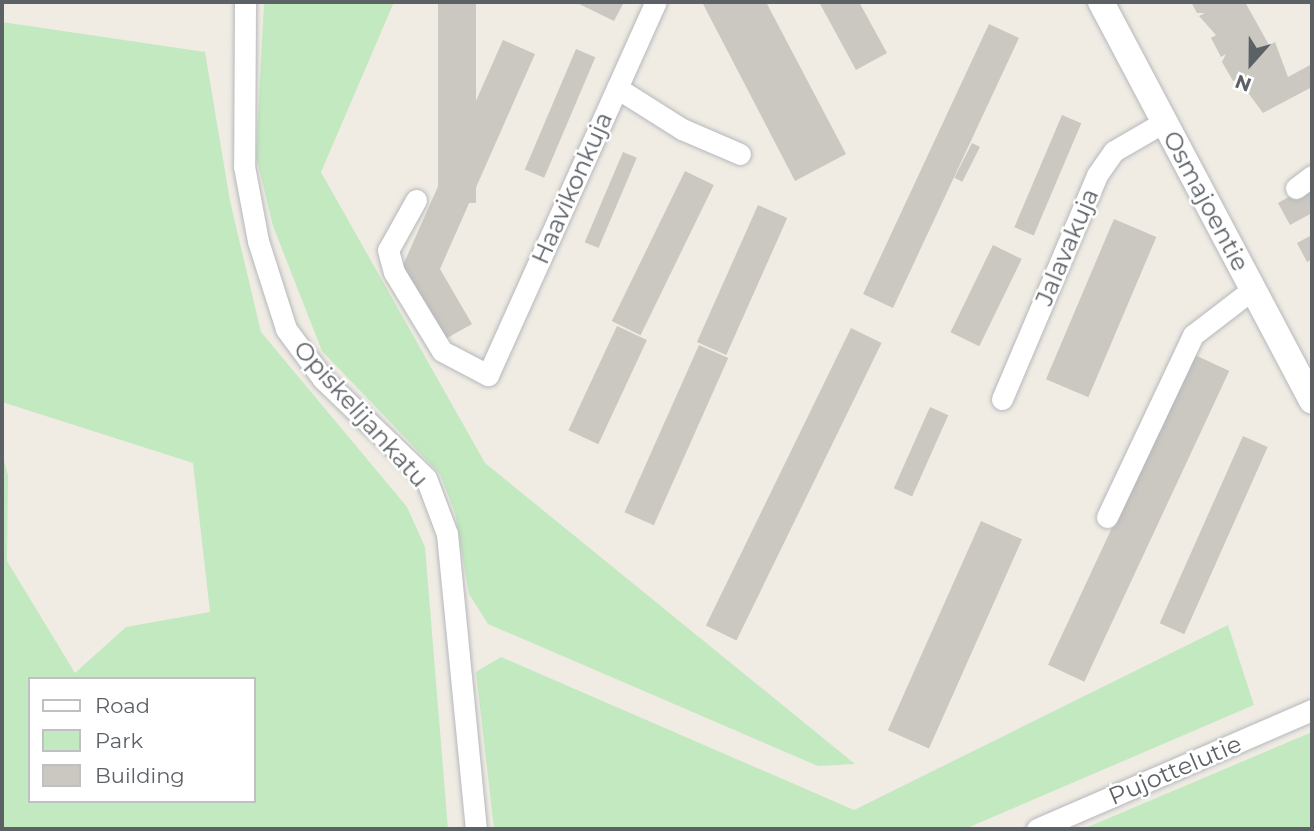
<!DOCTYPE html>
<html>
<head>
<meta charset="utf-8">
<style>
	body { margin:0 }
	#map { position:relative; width:1314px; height:831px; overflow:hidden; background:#f0ece4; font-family:Montserrat,sans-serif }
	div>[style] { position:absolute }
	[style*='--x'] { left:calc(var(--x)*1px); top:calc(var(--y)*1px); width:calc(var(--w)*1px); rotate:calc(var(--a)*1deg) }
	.green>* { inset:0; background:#c3e9c0 }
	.building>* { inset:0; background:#cbc7c1; transform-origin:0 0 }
	.roads { filter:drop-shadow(0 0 2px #b5b8bc) drop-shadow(0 0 2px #b5b8bc) }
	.minor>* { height:21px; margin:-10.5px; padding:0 10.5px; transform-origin:10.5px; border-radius:10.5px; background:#fff }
	.tertiary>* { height:26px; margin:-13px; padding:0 13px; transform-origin:13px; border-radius:13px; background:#fff }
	span { translate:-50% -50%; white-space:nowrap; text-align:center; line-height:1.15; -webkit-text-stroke:5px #fff; paint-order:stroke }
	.street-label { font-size:24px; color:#5c6166 }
	.frame { position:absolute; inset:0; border:4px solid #5c6166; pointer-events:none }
	.legend { position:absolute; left:28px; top:677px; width:228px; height:126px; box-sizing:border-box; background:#fff; border:2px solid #bec0c2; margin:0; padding:9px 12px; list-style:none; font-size:21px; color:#5c6166 }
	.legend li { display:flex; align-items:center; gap:14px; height:35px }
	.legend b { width:35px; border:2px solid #bec0c2 }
	.north { position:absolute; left:1216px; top:28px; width:70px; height:70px; -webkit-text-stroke:5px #fff; paint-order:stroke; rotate:201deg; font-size:19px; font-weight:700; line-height:28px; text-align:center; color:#5c6166 }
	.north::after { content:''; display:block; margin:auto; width:24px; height:32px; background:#5c6166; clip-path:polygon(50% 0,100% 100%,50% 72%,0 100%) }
</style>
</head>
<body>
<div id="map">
	<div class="green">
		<div style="clip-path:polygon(264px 2px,394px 2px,321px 172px,485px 463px,855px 764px,818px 766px,488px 624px,469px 594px,455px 513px,440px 474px,322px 351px,273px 226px,256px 156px)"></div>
		<div style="clip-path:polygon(evenodd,2px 22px,205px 52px,230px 201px,261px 332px,407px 507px,425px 547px,448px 829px,2px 829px,2px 454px,8px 475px,7px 561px,75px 673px,126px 627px,210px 612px,193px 463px,2px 402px,2px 22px,30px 679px,254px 679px,254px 801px,30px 801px,30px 679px)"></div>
		<div style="clip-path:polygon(1228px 625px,1254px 705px,965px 829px,494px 829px,476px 672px,501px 657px,854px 810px)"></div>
		<div style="clip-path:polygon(1312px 732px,1312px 829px,1083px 829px)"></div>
	</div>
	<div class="building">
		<div style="left:438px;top:2px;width:38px;height:201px"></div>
		<div style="clip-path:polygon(575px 2px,624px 2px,614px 21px)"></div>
		<div style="clip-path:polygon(702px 2px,766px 2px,846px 154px,795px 181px)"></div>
		<div style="clip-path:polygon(819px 2px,859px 2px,887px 53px,856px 70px)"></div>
		<div style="clip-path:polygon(1191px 2px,1245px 2px,1269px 45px,1275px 42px,1288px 77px,1312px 64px,1312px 87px,1263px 113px,1238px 79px,1233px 81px,1222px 62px,1226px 54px,1221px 57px,1211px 38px,1216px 35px,1199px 16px,1205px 13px,1197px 13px)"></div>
		<div style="left:989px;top:24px;width:33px;height:298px;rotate:25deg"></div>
		<div style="clip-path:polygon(503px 40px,535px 54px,440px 269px,472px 324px,440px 342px,400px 272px)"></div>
		<div style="left:576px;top:49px;width:21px;height:131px;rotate:23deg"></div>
		<div style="left:1062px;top:115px;width:21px;height:122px;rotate:23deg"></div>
		<div style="left:972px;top:143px;width:9px;height:39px;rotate:27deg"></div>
		<div style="left:623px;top:152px;width:15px;height:98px;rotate:23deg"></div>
		<div style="left:685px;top:171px;width:32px;height:167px;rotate:26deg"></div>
		<div style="clip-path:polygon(1312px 184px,1312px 213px,1290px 225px,1278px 203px)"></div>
		<div style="left:758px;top:205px;width:32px;height:150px;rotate:24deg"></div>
		<div style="left:1114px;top:219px;width:46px;height:174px;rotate:23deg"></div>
		<div style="clip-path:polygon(1312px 235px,1312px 259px,1307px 262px,1297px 243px)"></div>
		<div style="left:993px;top:245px;width:32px;height:97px;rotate:26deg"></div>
		<div style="left:617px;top:326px;width:33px;height:115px;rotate:25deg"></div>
		<div style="left:851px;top:328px;width:34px;height:331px;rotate:26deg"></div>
		<div style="left:699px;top:345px;width:32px;height:183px;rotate:24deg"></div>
		<div style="left:1193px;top:354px;width:40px;height:343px;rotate:25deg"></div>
		<div style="left:930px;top:407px;width:20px;height:89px;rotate:24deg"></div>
		<div style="left:1243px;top:436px;width:27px;height:205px;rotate:24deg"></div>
		<div style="left:981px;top:521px;width:45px;height:229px;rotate:24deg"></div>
	</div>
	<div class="roads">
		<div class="minor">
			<div style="--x:245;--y:2;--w:164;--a:90.3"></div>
			<div style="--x:244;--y:166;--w:76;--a:79.4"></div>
			<div style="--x:258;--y:241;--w:92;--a:72.3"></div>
			<div style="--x:286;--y:329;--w:62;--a:53.5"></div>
			<div style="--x:323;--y:379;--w:143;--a:43.9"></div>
			<div style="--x:426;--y:478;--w:60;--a:69.4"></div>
			<div style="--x:447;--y:534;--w:296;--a:84.4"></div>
			<div style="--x:617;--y:88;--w:77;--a:32.2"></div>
			<div style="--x:682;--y:129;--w:63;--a:23.3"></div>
			<div style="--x:1296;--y:188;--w:20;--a:-37"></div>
			<div style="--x:416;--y:200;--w:57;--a:119.2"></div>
			<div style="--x:388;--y:250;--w:23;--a:75"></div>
			<div style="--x:394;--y:272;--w:92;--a:58.7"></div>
			<div style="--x:442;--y:351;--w:52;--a:27.6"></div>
			<div style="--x:488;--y:375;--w:409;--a:-65.8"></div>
			<div style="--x:1002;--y:399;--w:243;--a:-67"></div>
			<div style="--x:1097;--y:175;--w:29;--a:-55"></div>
			<div style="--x:1114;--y:151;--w:58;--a:-30.1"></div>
			<div style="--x:1107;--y:517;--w:201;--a:-64.7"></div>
			<div style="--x:1193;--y:335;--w:76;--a:-37.5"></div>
			<div style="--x:1037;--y:829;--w:300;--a:-23.4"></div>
		</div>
		<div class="tertiary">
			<div style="--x:1101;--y:2;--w:451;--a:62.1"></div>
		</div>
	</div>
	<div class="street-label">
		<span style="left:572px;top:188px;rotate:-66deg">Haavikonkuja</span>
		<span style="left:1206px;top:201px;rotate:62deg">Osmajoentie</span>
		<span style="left:1067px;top:247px;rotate:-67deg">Jalavakuja</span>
		<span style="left:361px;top:414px;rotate:48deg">Opiskelijankatu</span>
		<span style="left:1175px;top:770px;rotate:-23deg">Pujottelutie</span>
	</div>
	<div class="frame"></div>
	<ul class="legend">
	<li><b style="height:9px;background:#fff"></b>Road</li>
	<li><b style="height:19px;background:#c3e9c0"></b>Park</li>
	<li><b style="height:19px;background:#cbc7c1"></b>Building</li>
	</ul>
	<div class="north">N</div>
</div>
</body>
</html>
